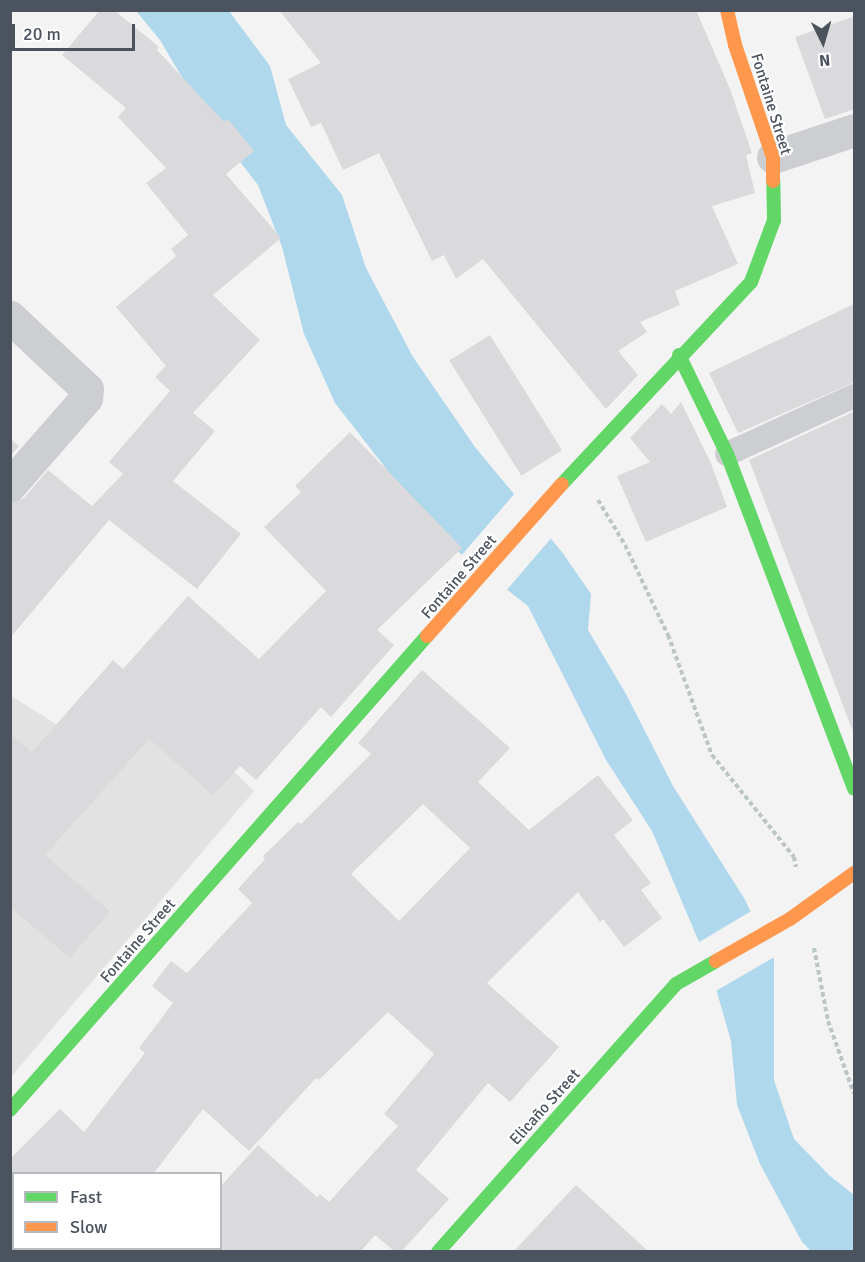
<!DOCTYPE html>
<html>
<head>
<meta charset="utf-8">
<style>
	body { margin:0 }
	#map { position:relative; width:865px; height:1262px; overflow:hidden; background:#f4f3f3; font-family:Signika,sans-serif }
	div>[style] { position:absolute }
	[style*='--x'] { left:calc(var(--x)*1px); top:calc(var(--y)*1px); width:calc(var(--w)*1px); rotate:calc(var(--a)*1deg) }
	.education>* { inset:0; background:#e2e2e3 }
	.water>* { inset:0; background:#b0d8ec }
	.pier>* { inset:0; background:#f4f3f3 }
	.building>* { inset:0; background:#dadadc; transform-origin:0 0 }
	.path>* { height:4px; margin-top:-2px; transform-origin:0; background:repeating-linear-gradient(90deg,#bcc6c4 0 4.5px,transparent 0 7.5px) }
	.lane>* { height:24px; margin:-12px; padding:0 12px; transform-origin:12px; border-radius:12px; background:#cdced1 }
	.street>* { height:33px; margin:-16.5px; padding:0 16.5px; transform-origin:16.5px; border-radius:16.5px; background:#cdced1 }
	.fast>* { height:14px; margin:-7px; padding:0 7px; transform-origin:7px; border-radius:7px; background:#63d668 }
	.slow>* { height:14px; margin:-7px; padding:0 7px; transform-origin:7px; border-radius:7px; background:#ff974d }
	span { translate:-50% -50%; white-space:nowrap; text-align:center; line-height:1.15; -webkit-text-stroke:4.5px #fff; paint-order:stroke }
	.street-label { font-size:16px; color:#4b535f }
	.frame { position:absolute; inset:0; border:12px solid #4b535f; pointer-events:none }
	.legend { position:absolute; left:12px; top:1172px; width:210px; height:78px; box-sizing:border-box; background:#fff; border:2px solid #b7babf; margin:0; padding:8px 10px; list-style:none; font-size:18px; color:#4b535f }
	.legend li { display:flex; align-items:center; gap:12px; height:30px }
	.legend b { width:30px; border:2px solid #b7babf }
	.north { position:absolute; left:793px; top:12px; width:60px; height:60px; -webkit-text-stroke:4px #fff; paint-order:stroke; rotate:175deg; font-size:16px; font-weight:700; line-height:24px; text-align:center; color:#4b535f }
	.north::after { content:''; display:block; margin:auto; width:21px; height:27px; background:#4b535f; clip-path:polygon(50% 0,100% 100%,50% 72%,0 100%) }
	.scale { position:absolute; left:12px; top:24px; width:123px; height:27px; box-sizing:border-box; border:3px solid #4b535f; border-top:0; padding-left:8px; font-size:18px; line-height:21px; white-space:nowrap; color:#4b535f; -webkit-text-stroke:4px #fff; paint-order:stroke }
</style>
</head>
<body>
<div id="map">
	<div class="education">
		<div style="clip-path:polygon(133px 674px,254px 791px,11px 1077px,11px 696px,74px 735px)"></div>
	</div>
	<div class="water">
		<div style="clip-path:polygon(136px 11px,229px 11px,270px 66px,286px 125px,342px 195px,366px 268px,413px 357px,475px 447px,562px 552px,591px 594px,588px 630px,626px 694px,673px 786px,744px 898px,774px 959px,774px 1080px,794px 1139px,829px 1175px,854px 1195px,854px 1251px,811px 1251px,802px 1242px,760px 1164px,737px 1105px,731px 1041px,710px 968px,652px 831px,606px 760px,528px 606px,417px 520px,384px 466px,335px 403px,304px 334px,282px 247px,258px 185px,206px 118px,160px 40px)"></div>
	</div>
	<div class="pier">
		<div style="clip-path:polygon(516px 492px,553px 536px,505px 592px,460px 557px)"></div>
		<div style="clip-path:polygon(753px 910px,776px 956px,714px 992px,696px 944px)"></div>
	</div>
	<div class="building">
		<div style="clip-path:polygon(100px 10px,114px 10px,159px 47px,157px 50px,224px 122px,228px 119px,254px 151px,226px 174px,281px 238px,213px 295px,260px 340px,193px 413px,215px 431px,173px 481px,241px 534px,197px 589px,109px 520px,10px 638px,10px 503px,24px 498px,48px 470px,92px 506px,123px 474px,109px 462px,170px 391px,155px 377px,166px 366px,116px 307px,176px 256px,171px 249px,188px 235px,146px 183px,166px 168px,118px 117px,126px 108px,62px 55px)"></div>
		<div style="clip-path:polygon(279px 10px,696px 10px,730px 89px,752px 153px,746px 155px,755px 193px,712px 206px,738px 264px,675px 291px,680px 305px,640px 322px,647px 332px,618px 351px,638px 375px,606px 409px,483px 259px,456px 279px,444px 255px,432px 261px,379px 153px,343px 170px,321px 123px,311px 127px,288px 79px,321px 63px)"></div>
		<div style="clip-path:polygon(855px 16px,855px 109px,825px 119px,795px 37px)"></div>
		<div style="clip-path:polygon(854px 304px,855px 382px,738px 433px,709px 373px)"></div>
		<div style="left:490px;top:335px;width:136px;height:48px;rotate:58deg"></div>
		<div style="clip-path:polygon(681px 402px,710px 461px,727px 507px,646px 542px,617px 476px,650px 462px,630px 438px,662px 404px,671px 414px)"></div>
		<div style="clip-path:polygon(855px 411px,855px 737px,749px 460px)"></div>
		<div style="clip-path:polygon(350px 432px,462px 548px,377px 630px,394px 645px,331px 717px,321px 707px,256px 780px,240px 766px,213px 795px,149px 739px,45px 855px,110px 911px,70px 958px,10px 907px,10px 734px,32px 752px,113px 660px,123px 669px,188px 596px,259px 659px,326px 591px,264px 527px,301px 492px,295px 486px)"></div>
		<div style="clip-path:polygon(10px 439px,19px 446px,10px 456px)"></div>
		<div style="clip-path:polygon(evenodd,422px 670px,510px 748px,478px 782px,529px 830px,598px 775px,633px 820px,614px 835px,651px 883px,641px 890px,662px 918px,624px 947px,603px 919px,600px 922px,578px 892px,487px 983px,559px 1047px,510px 1102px,488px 1083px,416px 1170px,449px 1199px,402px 1251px,394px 1251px,375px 1235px,361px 1251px,220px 1251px,220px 1187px,258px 1145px,317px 1197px,320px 1194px,329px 1202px,398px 1126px,384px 1114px,434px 1054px,388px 1012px,319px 1080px,316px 1078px,249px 1151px,203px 1109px,154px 1173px,10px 1173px,10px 1159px,60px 1109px,84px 1132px,145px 1053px,139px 1048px,173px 1003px,152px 986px,171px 961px,187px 973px,252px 903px,238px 889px,265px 859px,263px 856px,298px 822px,301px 824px,371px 754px,358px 743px,422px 670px,423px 804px,470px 848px,399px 921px,351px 874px,423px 804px)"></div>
		<div style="clip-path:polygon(576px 1185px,648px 1251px,514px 1251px)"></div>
	</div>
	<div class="path">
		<div style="--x:598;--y:500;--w:52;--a:59"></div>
		<div style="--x:625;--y:545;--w:100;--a:64.5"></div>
		<div style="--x:668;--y:635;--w:128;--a:69.9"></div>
		<div style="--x:712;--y:755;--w:131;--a:51.2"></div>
		<div style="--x:794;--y:857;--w:10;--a:79"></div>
		<div style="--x:814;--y:948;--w:74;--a:79.1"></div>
		<div style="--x:828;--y:1021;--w:77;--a:70.4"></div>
	</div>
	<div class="lane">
		<div style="--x:727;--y:454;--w:140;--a:-24.5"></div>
	</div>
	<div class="street">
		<div style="--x:773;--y:157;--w:85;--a:-18.4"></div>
		<div style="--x:10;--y:317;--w:105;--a:43.1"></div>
		<div style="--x:87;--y:389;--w:9;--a:96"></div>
		<div style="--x:86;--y:398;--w:116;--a:131.1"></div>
	</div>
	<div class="fast">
		<div style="--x:679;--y:355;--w:110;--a:64.1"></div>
		<div style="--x:727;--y:454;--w:358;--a:69.2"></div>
		<div style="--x:562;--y:484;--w:277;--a:-46.9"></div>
		<div style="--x:751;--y:282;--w:66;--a:-69.6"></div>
		<div style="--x:774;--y:220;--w:39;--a:-91"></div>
		<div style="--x:10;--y:1110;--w:631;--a:-48.66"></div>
		<div style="--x:438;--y:1252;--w:358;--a:-48.4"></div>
		<div style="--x:676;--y:984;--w:46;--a:-29.9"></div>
	</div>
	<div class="slow">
		<div style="--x:727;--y:10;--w:36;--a:77"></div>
		<div style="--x:735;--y:45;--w:118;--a:71.3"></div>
		<div style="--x:773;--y:157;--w:24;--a:90"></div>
		<div style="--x:427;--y:636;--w:203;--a:-48.4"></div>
		<div style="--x:716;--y:961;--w:85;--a:-29.6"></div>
		<div style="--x:790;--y:919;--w:79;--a:-35.7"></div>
	</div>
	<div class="street-label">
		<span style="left:771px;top:104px;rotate:73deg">Fontaine Street</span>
		<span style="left:459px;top:577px;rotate:-49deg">Fontaine Street</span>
		<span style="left:138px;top:941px;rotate:-49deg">Fontaine Street</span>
		<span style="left:545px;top:1107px;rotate:-48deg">Elicaño Street</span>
	</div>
	<div class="frame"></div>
	<ul class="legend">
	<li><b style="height:8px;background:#63d668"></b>Fast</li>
	<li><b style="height:8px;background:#ff974d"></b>Slow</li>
	</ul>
	<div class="north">N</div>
	<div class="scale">20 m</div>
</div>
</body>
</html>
